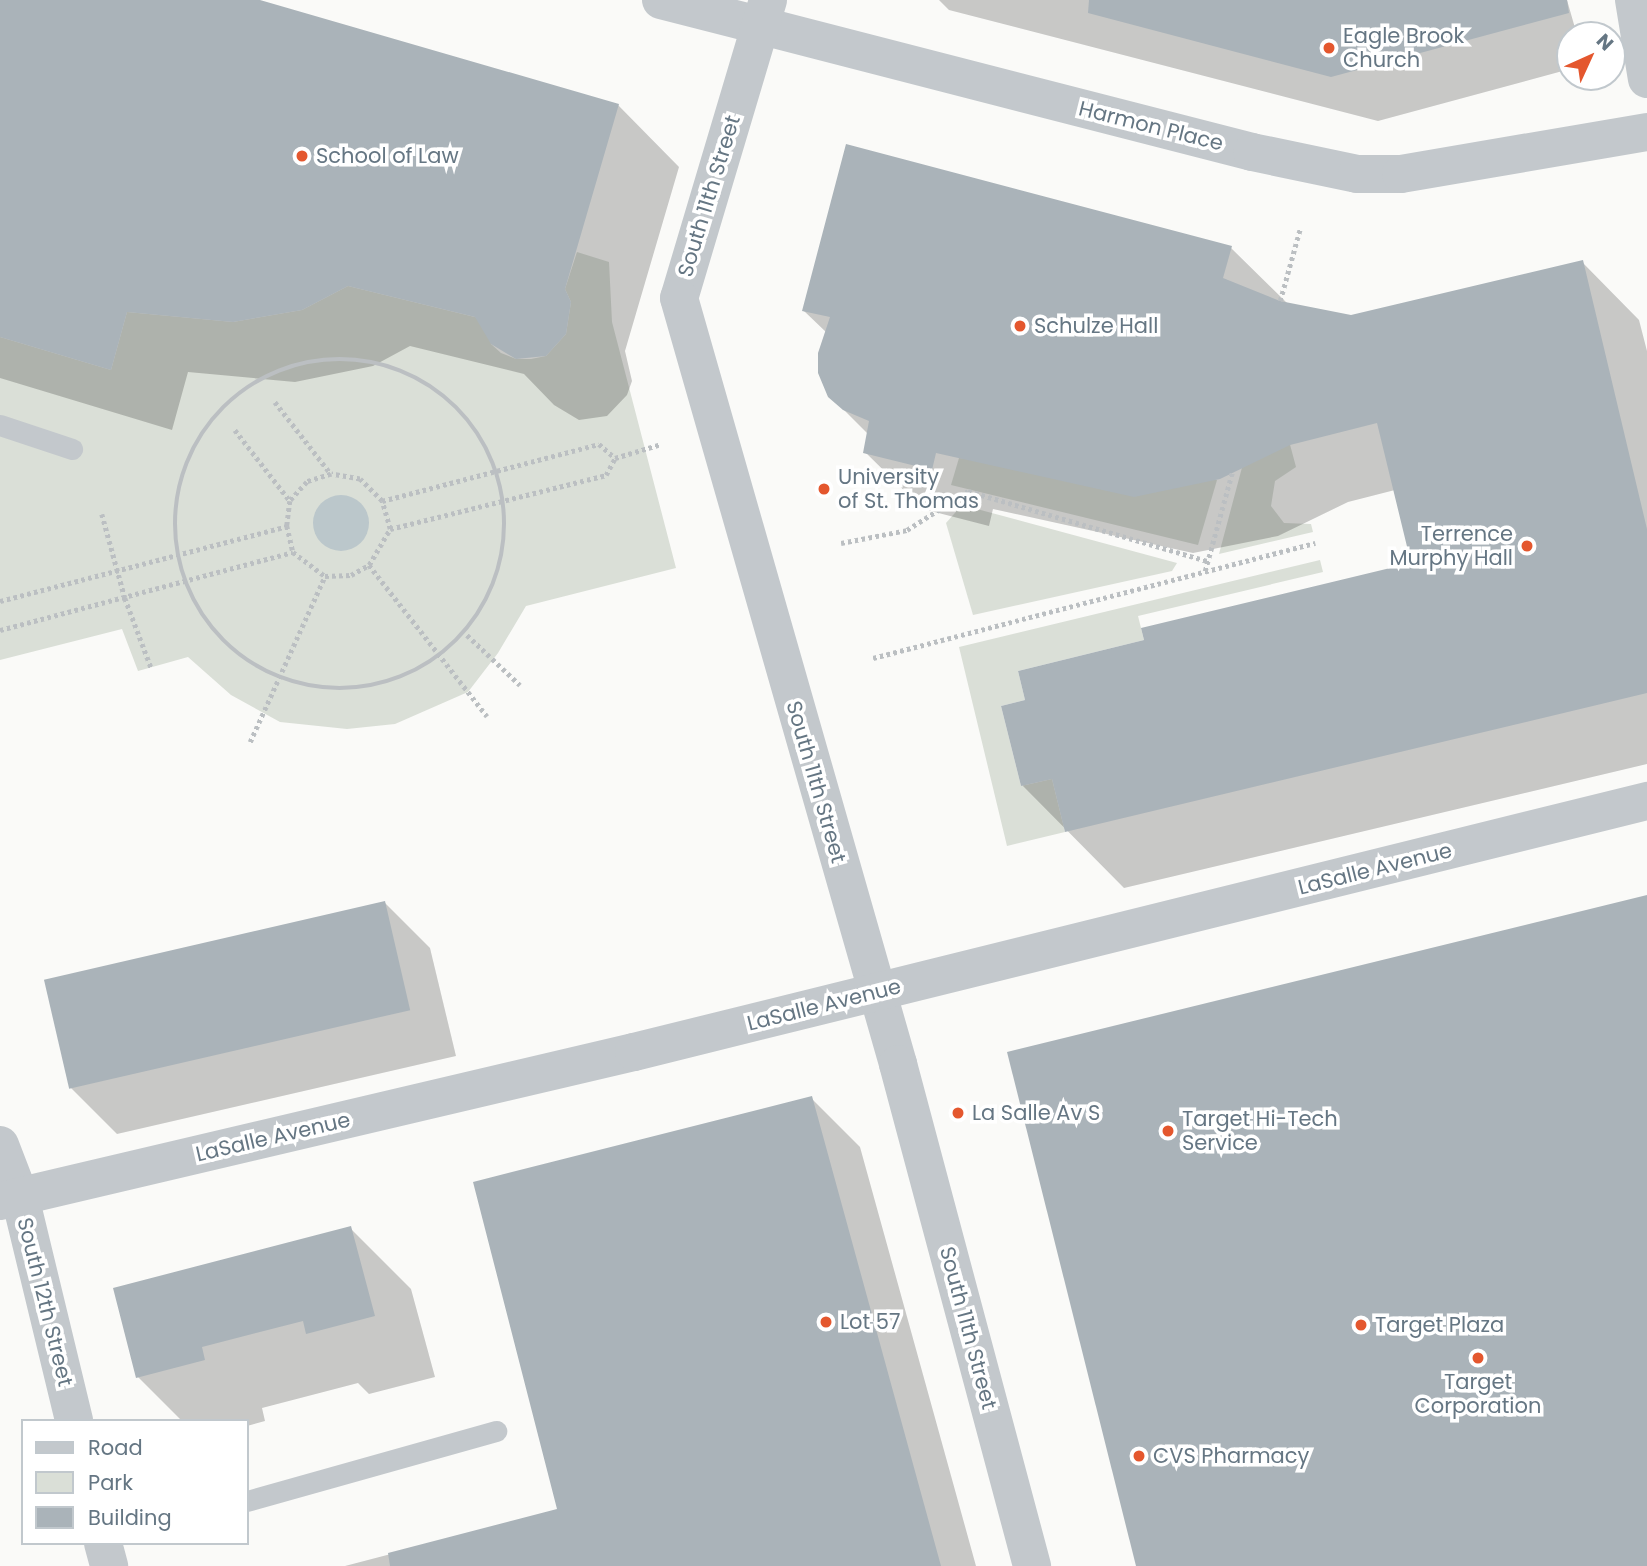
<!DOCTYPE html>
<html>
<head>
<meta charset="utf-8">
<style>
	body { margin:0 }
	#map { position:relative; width:1647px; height:1566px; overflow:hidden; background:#fafaf8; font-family:Poppins,sans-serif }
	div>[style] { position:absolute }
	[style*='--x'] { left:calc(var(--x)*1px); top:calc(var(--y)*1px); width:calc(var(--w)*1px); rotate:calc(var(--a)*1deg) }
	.green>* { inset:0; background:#dadfd7 }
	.water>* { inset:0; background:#bbc7cb }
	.round { border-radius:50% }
	.shadow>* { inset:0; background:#0003 }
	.building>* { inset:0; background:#aab3b9; transform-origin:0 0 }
	.path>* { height:4.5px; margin-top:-2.25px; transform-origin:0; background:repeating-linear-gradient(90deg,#bbbfc2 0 3.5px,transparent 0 7px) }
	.path>.ring { margin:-2.25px; padding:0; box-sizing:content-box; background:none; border:4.5px solid #bbbfc2; border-radius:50% }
	.service>* { height:21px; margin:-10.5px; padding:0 10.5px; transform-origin:10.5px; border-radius:10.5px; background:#c3c8cc }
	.tertiary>* { height:38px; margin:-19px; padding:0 19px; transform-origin:19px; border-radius:19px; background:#c3c8cc }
	.dots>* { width:19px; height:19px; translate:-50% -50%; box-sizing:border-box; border:4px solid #fff; border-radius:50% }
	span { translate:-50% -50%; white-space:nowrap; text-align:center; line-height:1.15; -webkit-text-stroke:7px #fff; paint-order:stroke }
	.poi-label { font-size:21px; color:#657683 }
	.left { translate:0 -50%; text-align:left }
	.right { translate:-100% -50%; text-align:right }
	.street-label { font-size:21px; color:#657683 }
	.legend { position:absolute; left:21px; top:1419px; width:228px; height:126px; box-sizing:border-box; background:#fff; border:2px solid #c1c8cd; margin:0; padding:9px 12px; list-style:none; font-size:21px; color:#657683 }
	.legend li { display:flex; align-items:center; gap:14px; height:35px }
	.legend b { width:35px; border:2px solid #c1c8cd }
	.north { position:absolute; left:1556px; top:21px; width:70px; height:70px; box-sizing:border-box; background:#fff; border:2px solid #c1c8cd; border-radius:50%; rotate:45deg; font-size:19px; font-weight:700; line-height:28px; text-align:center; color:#657683 }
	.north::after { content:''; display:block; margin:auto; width:24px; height:32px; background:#e4572e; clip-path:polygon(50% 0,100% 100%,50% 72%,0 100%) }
</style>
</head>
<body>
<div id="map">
	<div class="green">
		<div style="clip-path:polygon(577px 252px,609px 262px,612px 322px,676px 568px,526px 606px,498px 653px,468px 692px,395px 724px,347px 729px,280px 722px,231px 695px,188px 657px,138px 671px,122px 629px,0 660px,0 337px,111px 370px,127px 312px,233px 322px,302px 310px,348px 286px,487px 320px,491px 344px,501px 353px,516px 359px,531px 359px,546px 356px,566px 334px,571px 302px,565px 289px)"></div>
		<div style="clip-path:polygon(1269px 366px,1296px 467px,1275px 481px,1271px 506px,1284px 523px,1311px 524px,1313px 532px,1219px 554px)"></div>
		<div style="clip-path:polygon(959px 458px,1217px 480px,1198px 545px,951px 485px)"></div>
		<div style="clip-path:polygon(962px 505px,1177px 563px,1172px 571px,973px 615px,946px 523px)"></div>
		<div style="clip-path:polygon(1320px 560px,1323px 572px,1138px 616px,1144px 640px,1018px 671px,1025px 700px,1001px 706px,1021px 786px,1052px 779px,1065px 832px,1007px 846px,959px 647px)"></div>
	</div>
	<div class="water">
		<div class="round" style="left:313px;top:495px;width:56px;height:56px"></div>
	</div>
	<div class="shadow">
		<div style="clip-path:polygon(4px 0,253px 0,618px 105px,679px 167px,625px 351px,632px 381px,627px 395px,607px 416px,579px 420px,554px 405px,524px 374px,410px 346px,373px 366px,295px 382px,188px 372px,172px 430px,0 378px,0 14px)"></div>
		<div style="clip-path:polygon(939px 0,1567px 0,1577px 35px,1570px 35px,1570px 69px,1378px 121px,949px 10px)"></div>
		<div style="clip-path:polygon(1231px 248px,1288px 304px,1351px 317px,1582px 262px,1639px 320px,1647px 351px,1647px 764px,1124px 888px,1022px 785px,1027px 701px,1146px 642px,1413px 564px,1395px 490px,1348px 502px,1278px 536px,1193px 553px,993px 509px,989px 526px,923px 509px,865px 452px,868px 434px,830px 396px,827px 333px,804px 311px)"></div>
		<div style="clip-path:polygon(385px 903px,430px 948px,456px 1056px,117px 1134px,71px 1088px)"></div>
		<div style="clip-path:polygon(811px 1098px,860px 1147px,976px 1566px,345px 1566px,559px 1510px)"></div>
		<div style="clip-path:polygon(350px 1228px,411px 1289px,435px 1377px,369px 1394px,358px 1383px,262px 1408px,265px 1421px,247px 1426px,247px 1421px,182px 1421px,138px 1377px)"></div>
	</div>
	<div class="building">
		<div style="clip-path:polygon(0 0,260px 0,619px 104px,565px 289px,571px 302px,566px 334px,546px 356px,516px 359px,491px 344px,475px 317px,348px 286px,302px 310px,233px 322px,127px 312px,111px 370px,0 337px)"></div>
		<div style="clip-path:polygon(1089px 0,1567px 0,1569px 13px,1331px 77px,1088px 13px)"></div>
		<div style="clip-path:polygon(846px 144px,1232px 246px,1223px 278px,1280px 301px,1351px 315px,1583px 260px,1647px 529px,1647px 693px,1065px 832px,1052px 779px,1021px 786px,1001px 706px,1025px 700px,1018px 671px,1144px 640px,1141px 628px,1411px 563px,1377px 423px,1290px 445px,1220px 479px,1134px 497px,936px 453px,932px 470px,863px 453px,869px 421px,843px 410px,828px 397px,818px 373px,818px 353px,830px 317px,802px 311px)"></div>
		<div style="clip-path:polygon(1647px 895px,1647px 1566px,1136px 1566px,1007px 1052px)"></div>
		<div style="left:385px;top:901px;width:112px;height:350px;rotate:77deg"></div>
		<div style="clip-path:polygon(812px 1096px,941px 1566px,390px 1566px,388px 1553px,557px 1509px,473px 1182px)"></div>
		<div style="clip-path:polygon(351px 1226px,375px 1316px,306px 1334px,303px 1321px,202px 1347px,205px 1360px,136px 1378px,113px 1288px)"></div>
	</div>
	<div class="path">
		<div style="--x:1280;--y:301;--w:75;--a:-74.5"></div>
		<div class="ring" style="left:175px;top:359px;width:325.5px;height:325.5px"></div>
		<div style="--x:275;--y:402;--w:91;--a:52.1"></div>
		<div style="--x:235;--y:430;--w:90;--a:52.2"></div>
		<div style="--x:290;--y:501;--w:25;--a:97"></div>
		<div style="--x:287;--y:526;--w:27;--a:77"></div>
		<div style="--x:293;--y:552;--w:40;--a:37"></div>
		<div style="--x:325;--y:576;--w:26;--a:-2"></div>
		<div style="--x:351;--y:575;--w:21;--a:-29"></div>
		<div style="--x:369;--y:565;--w:42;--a:-59.7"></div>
		<div style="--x:390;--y:529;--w:29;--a:-106"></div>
		<div style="--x:382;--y:501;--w:31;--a:-135"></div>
		<div style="--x:360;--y:479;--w:29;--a:-170"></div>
		<div style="--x:331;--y:474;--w:25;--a:162"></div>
		<div style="--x:307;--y:482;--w:25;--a:132"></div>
		<div style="--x:382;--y:501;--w:224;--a:-14.7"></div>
		<div style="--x:599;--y:444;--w:21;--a:41"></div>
		<div style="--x:102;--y:514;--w:87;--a:74.7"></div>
		<div style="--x:125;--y:598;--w:74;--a:69.4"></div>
		<div style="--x:390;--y:529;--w:223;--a:-14"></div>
		<div style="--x:606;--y:475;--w:19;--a:-62"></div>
		<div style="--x:615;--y:458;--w:48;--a:-16.9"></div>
		<div style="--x:841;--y:543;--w:67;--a:-11.1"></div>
		<div style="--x:907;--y:530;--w:72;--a:-32.6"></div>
		<div style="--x:968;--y:491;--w:249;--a:16.3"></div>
		<div style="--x:369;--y:565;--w:192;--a:52"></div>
		<div style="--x:1205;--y:571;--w:102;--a:-74.6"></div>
		<div style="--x:0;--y:601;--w:297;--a:-14.6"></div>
		<div style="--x:0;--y:630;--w:303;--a:-14.9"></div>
		<div style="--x:467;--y:635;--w:73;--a:43.3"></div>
		<div style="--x:873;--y:658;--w:457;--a:-14.6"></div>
		<div style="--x:250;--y:742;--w:182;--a:-65.7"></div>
	</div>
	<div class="service">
		<div style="--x:0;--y:425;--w:76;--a:18.4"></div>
		<div style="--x:247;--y:1501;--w:259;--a:-15.7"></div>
	</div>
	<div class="tertiary">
		<div style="--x:661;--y:0;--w:610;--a:14.42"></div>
		<div style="--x:1252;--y:152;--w:107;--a:11.8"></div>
		<div style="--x:1357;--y:174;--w:44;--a:0"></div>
		<div style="--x:1401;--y:174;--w:250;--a:-9.7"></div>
		<div style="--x:768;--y:0;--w:311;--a:106.6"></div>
		<div style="--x:679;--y:298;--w:797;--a:74.04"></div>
		<div style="--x:898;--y:1064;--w:520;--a:75.05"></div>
		<div style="--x:1634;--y:0;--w:80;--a:80.7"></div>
		<div style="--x:0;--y:1145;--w:56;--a:69"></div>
		<div style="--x:20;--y:1197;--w:230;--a:76.4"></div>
		<div style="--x:0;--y:1201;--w:651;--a:-13.23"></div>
		<div style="--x:634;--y:1052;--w:1044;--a:-13.92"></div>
		<div style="--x:103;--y:1543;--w:24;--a:75"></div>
	</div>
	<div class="dots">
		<div style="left:1329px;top:48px;background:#e4572e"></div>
		<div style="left:302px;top:156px;background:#e4572e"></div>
		<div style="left:1020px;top:326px;background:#e4572e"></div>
		<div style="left:824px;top:489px;background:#e4572e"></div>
		<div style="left:1527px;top:546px;background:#e4572e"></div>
		<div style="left:958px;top:1113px;background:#e4572e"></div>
		<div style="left:1168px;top:1131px;background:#e4572e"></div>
		<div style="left:826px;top:1322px;background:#e4572e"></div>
		<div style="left:1361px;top:1325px;background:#e4572e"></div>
		<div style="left:1478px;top:1358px;background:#e4572e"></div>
		<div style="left:1139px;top:1456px;background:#e4572e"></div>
	</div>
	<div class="poi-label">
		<span class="left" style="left:1343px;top:48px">Eagle Brook<br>Church</span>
		<span class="left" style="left:316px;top:156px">School of Law</span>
		<span class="left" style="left:1034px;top:326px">Schulze Hall</span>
		<span class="left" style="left:838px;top:489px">University<br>of St. Thomas</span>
		<span class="right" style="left:1513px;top:546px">Terrence<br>Murphy Hall</span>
		<span class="left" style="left:972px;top:1113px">La Salle Av S</span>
		<span class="left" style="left:1182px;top:1131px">Target Hi-Tech<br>Service</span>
		<span class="left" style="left:840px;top:1322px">Lot 57</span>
		<span class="left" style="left:1375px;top:1325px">Target Plaza</span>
		<span style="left:1478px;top:1394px">Target<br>Corporation</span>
		<span class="left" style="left:1153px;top:1456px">CVS Pharmacy</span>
	</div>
	<div class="street-label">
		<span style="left:1151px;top:126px;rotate:14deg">Harmon Place</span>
		<span style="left:709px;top:196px;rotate:-73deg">South 11th Street</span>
		<span style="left:816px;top:782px;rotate:74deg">South 11th Street</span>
		<span style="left:1375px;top:869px;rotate:-14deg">LaSalle Avenue</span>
		<span style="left:824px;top:1005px;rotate:-14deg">LaSalle Avenue</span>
		<span style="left:273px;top:1137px;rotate:-13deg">LaSalle Avenue</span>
		<span style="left:45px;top:1302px;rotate:76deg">South 12th Street</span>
		<span style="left:968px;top:1328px;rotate:75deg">South 11th Street</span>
	</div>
	<ul class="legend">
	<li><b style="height:9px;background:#c3c8cc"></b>Road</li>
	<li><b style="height:19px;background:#dadfd7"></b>Park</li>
	<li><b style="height:19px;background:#aab3b9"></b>Building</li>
	</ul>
	<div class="north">N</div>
</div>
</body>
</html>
